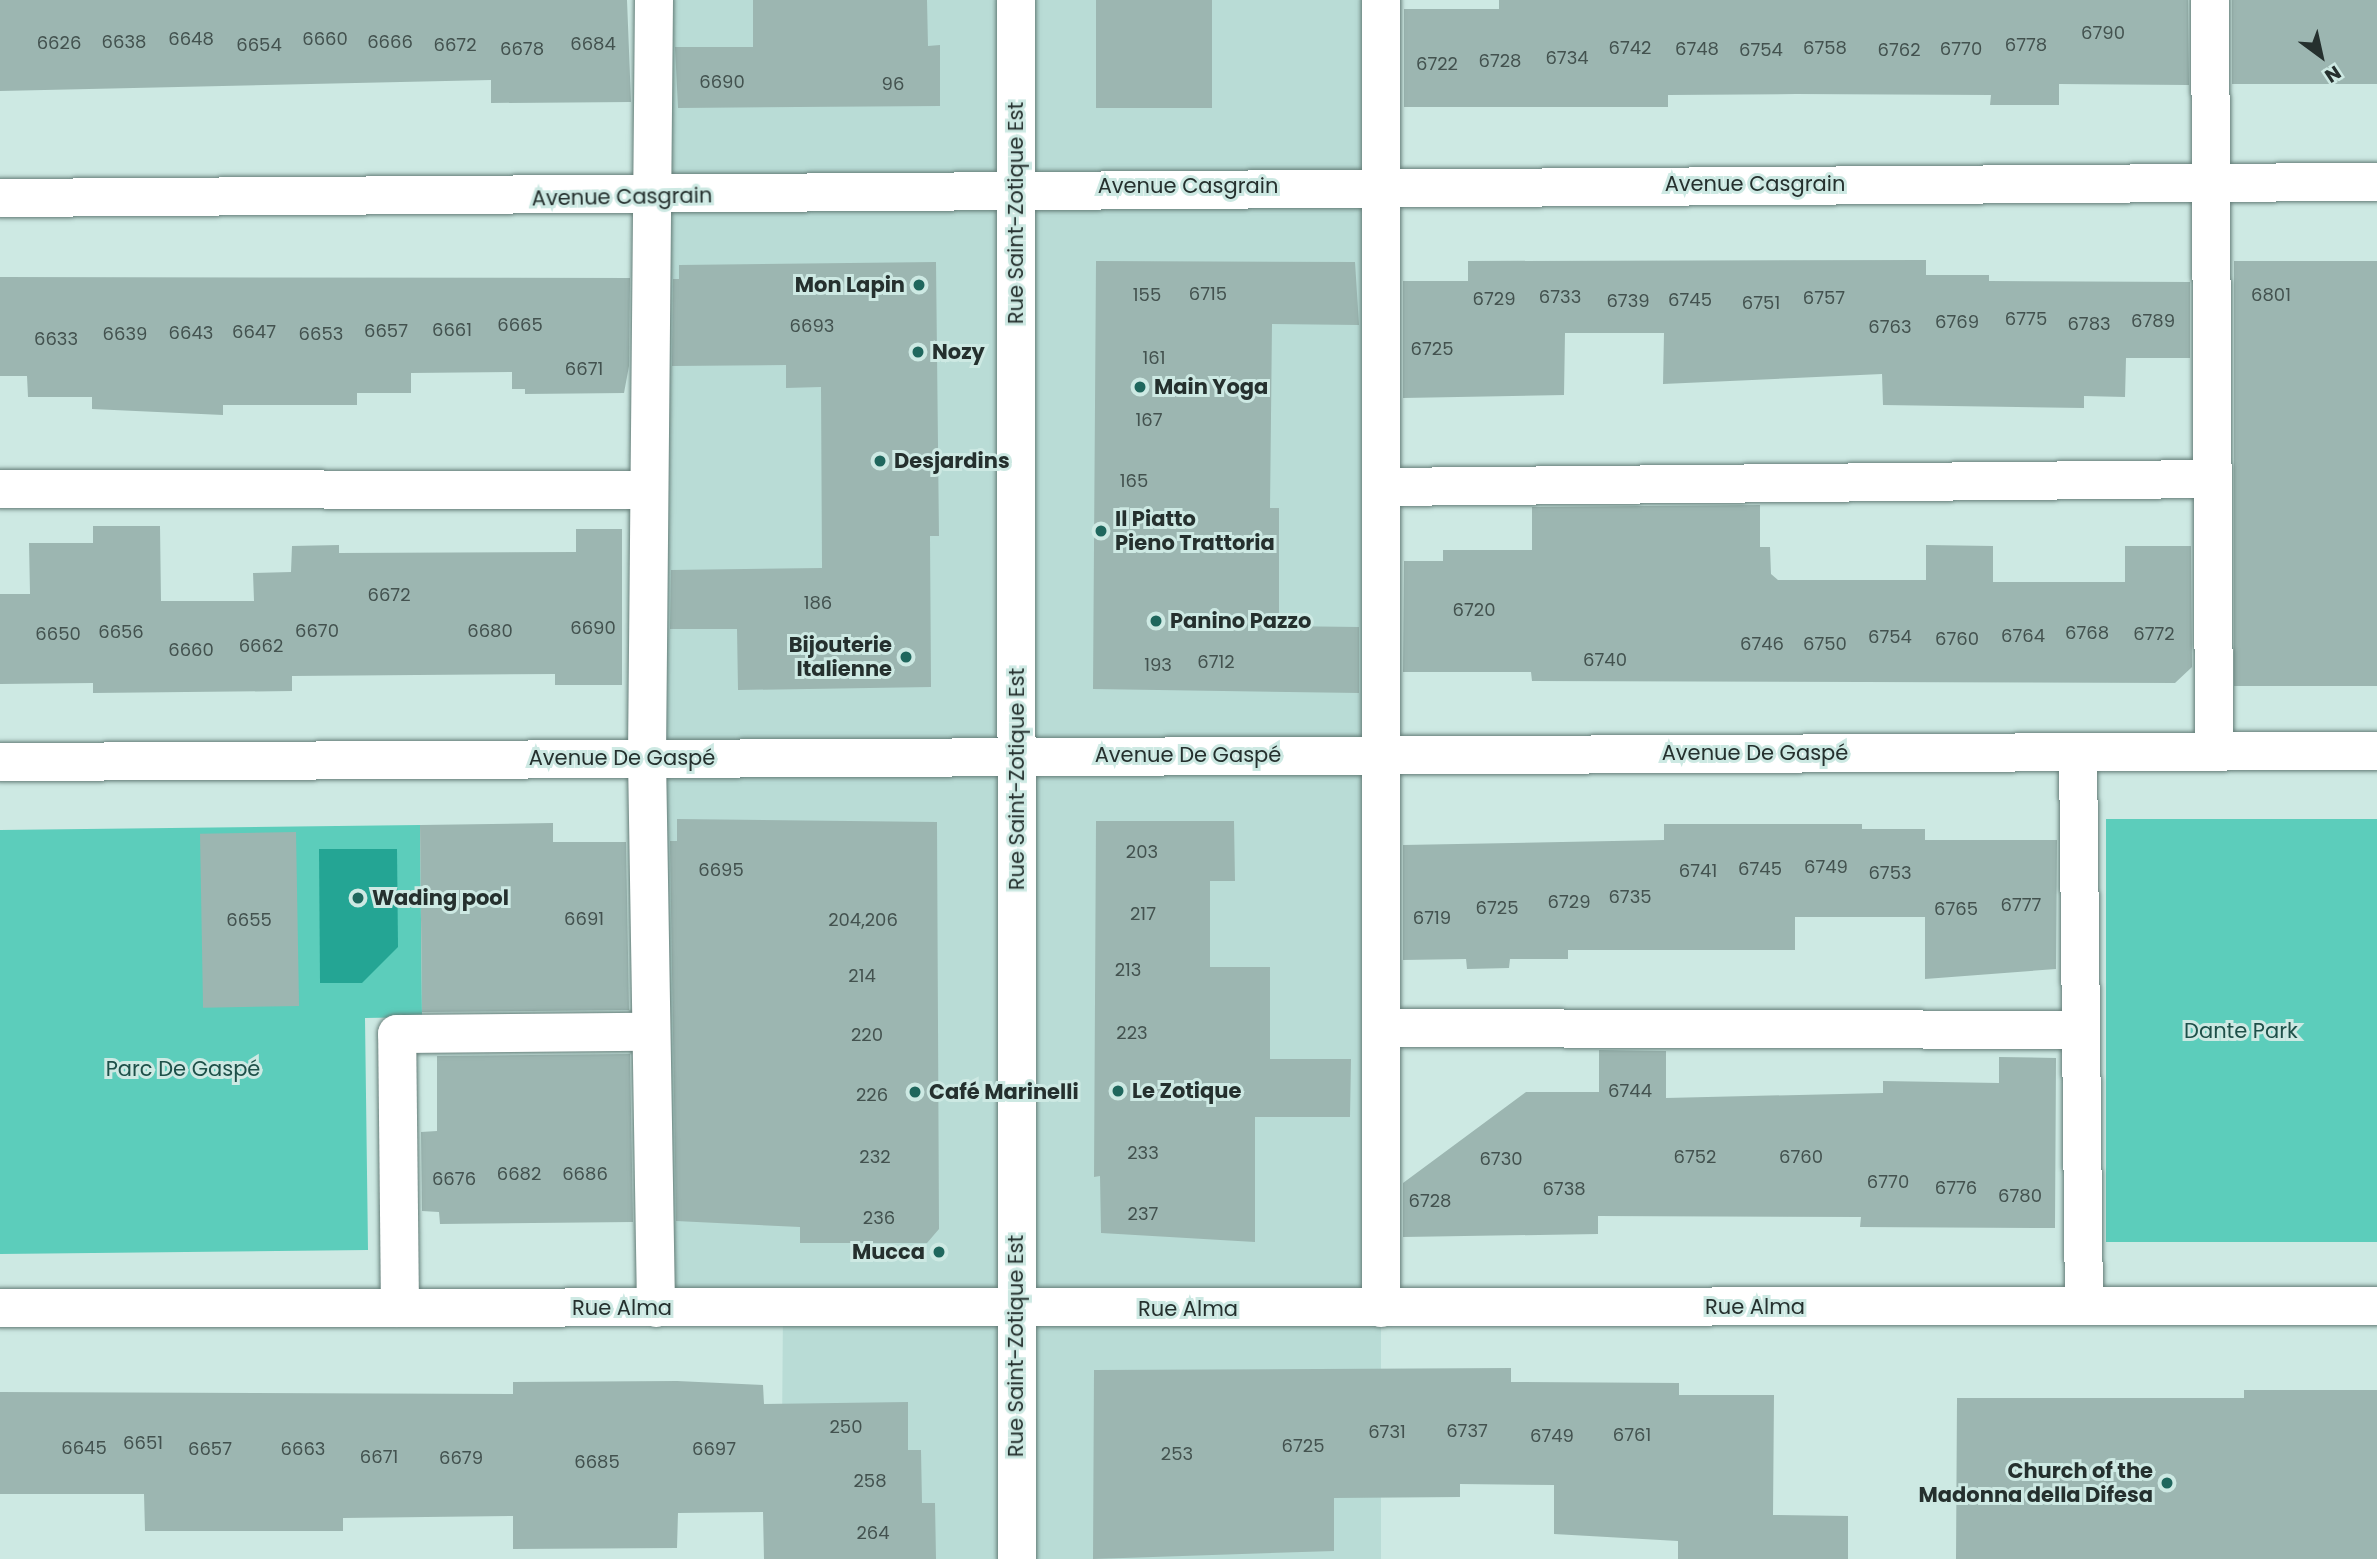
<!DOCTYPE html>
<html>
<head>
<meta charset="utf-8">
<style>
	body { margin:0 }
	#map { position:relative; width:2377px; height:1559px; overflow:hidden; background:#cde9e3; font-family:Poppins,sans-serif }
	div>[style] { position:absolute }
	[style*='--x'] { left:calc(var(--x)*1px); top:calc(var(--y)*1px); width:calc(var(--w)*1px); rotate:calc(var(--a)*1deg) }
	.built>* { inset:0; background:#b9dcd6 }
	.green>* { inset:0; background:#5ccdbb; transform-origin:0 0 }
	.water>* { inset:0; background:#24a594 }
	.building>* { inset:0; background:#9cb6b1; transform-origin:0 0 }
	.roads { filter:drop-shadow(0 0 2px #647d78) drop-shadow(0 0 2px #647d78) }
	.minor>* { height:38px; margin:-19px; padding:0 19px; transform-origin:19px; border-radius:19px; background:#fff }
	.dots>* { width:19px; height:19px; translate:-50% -50%; box-sizing:border-box; border:4px solid #cde9e3; border-radius:50% }
	span { translate:-50% -50%; white-space:nowrap; text-align:center; line-height:1.15; -webkit-text-stroke:6px #cde9e3; paint-order:stroke }
	.number-label { font-size:18px; color:#43524f }
	.number-label span { -webkit-text-stroke-width:0 }
	.street-label { font-size:21px; color:#25302e }
	.poi-label { font-size:21px; color:#25302e; font-weight:700 }
	.right { translate:-100% -50%; text-align:right }
	.left { translate:0 -50%; text-align:left }
	.park-label { font-size:21px; color:#1e5049 }
	.north { position:absolute; left:2286px; top:21px; width:70px; height:70px; -webkit-text-stroke:5px #cde9e3; paint-order:stroke; rotate:147deg; font-size:19px; font-weight:700; line-height:28px; text-align:center; color:#25302e }
	.north::after { content:''; display:block; margin:auto; width:24px; height:32px; background:#25302e; clip-path:polygon(50% 0,100% 100%,50% 72%,0 100%) }
</style>
</head>
<body>
<div id="map">
	<div class="built">
		<div style="clip-path:polygon(657px 0,1381px 0,1381px 1559px,781px 1559px,783px 1308px,656px 1308px)"></div>
	</div>
	<div class="green">
		<div style="left:2106px;top:819px;width:271px;height:423px"></div>
		<div style="clip-path:polygon(420px 825px,422px 1017px,365px 1018px,368px 1250px,0 1254px,0 830px)"></div>
	</div>
	<div class="water">
		<div style="clip-path:polygon(319px 849px,397px 849px,398px 947px,362px 983px,320px 983px)"></div>
	</div>
	<div class="building">
		<div style="clip-path:polygon(0 0,627px 0,631px 102px,491px 103px,491px 80px,0 91px)"></div>
		<div style="clip-path:polygon(753px 0,927px 0,928px 46px,940px 45px,940px 106px,678px 108px,675px 47px,753px 47px)"></div>
		<div style="left:1096px;top:0;width:116px;height:108px"></div>
		<div style="clip-path:polygon(1499px 0,2188px 0,2189px 85px,2059px 84px,2059px 105px,1990px 105px,1991px 95px,1796px 94px,1668px 95px,1668px 107px,1404px 107px,1404px 9px,1499px 9px)"></div>
		<div style="left:2232px;top:0;width:145px;height:84px"></div>
		<div style="clip-path:polygon(1926px 260px,1926px 275px,1989px 275px,1989px 281px,2190px 282px,2190px 358px,2126px 358px,2125px 397px,2084px 396px,2084px 408px,1883px 405px,1882px 374px,1663px 384px,1664px 333px,1565px 333px,1564px 395px,1403px 398px,1403px 281px,1468px 281px,1468px 261px)"></div>
		<div style="clip-path:polygon(1096px 261px,1355px 262px,1359px 325px,1272px 324px,1270px 508px,1279px 508px,1279px 626px,1359px 627px,1359px 693px,1093px 689px)"></div>
		<div style="left:2234px;top:261px;width:143px;height:425px"></div>
		<div style="clip-path:polygon(936px 262px,939px 536px,930px 536px,931px 687px,738px 690px,737px 629px,670px 629px,671px 570px,822px 568px,821px 387px,786px 388px,786px 365px,672px 366px,673px 279px,679px 279px,679px 265px)"></div>
		<div style="clip-path:polygon(0 277px,630px 278px,629px 366px,624px 393px,525px 394px,525px 389px,512px 389px,512px 372px,411px 373px,411px 393px,357px 393px,357px 405px,223px 405px,223px 415px,92px 409px,92px 397px,28px 397px,27px 376px,0 376px)"></div>
		<div style="clip-path:polygon(1760px 505px,1760px 547px,1770px 547px,1771px 574px,1778px 580px,1926px 580px,1926px 545px,1993px 546px,1993px 582px,2125px 582px,2125px 546px,2191px 546px,2192px 667px,2175px 683px,1532px 681px,1531px 672px,1403px 672px,1404px 561px,1443px 561px,1443px 550px,1532px 550px,1532px 507px)"></div>
		<div style="clip-path:polygon(93px 526px,160px 526px,161px 601px,254px 601px,253px 573px,291px 572px,292px 546px,339px 545px,339px 553px,576px 552px,576px 529px,622px 529px,622px 685px,555px 685px,555px 674px,292px 676px,292px 691px,93px 693px,93px 683px,0 684px,0 594px,30px 594px,29px 543px,93px 543px)"></div>
		<div style="clip-path:polygon(677px 819px,937px 822px,939px 1229px,927px 1243px,800px 1243px,800px 1227px,676px 1221px,670px 841px,677px 841px)"></div>
		<div style="clip-path:polygon(1096px 821px,1234px 821px,1235px 881px,1210px 881px,1210px 967px,1270px 967px,1270px 1059px,1351px 1059px,1350px 1117px,1255px 1117px,1255px 1242px,1101px 1233px,1100px 1176px,1094px 1177px)"></div>
		<div style="clip-path:polygon(553px 823px,553px 842px,626px 842px,629px 1010px,422px 1012px,420px 825px)"></div>
		<div style="clip-path:polygon(1664px 824px,1862px 824px,1862px 829px,1925px 829px,1925px 840px,2057px 840px,2056px 969px,1925px 979px,1925px 917px,1795px 917px,1795px 950px,1568px 950px,1568px 959px,1510px 959px,1509px 968px,1467px 969px,1466px 959px,1403px 960px,1403px 845px,1664px 840px)"></div>
		<div style="left:296px;top:832px;width:174px;height:96px;rotate:89deg"></div>
		<div style="clip-path:polygon(1599px 1050px,1666px 1051px,1666px 1098px,1883px 1093px,1883px 1081px,1999px 1083px,1999px 1057px,2056px 1058px,2055px 1228px,1860px 1227px,1861px 1217px,1598px 1216px,1598px 1234px,1403px 1237px,1403px 1183px,1526px 1092px,1599px 1092px)"></div>
		<div style="clip-path:polygon(630px 1054px,633px 1222px,440px 1224px,439px 1212px,422px 1211px,421px 1132px,437px 1131px,437px 1056px)"></div>
		<div style="clip-path:polygon(1511px 1368px,1511px 1382px,1679px 1383px,1679px 1395px,1774px 1395px,1773px 1515px,1848px 1516px,1848px 1559px,1678px 1559px,1678px 1541px,1554px 1534px,1554px 1485px,1460px 1484px,1460px 1497px,1334px 1498px,1334px 1551px,1093px 1559px,1094px 1370px)"></div>
		<div style="clip-path:polygon(677px 1381px,763px 1385px,764px 1404px,908px 1402px,908px 1450px,921px 1450px,922px 1503px,935px 1503px,936px 1559px,764px 1559px,763px 1512px,678px 1513px,677px 1548px,513px 1549px,513px 1516px,343px 1518px,343px 1531px,145px 1531px,144px 1494px,0 1494px,0 1392px,513px 1394px,513px 1382px)"></div>
		<div style="clip-path:polygon(2244px 1390px,2377px 1390px,2377px 1559px,1956px 1559px,1957px 1398px,2244px 1398px)"></div>
	</div>
	<div class="roads">
		<div class="minor">
			<div style="--x:654;--y:0;--w:758;--a:90.53"></div>
			<div style="--x:647;--y:758;--w:550;--a:89.06"></div>
			<div style="--x:1016;--y:0;--w:1559;--a:89.96"></div>
			<div style="--x:1381;--y:0;--w:1308;--a:90"></div>
			<div style="--x:2210;--y:0;--w:751;--a:89.69"></div>
			<div style="--x:0;--y:198;--w:2377;--a:-0.39"></div>
			<div style="--x:1381;--y:487;--w:831;--a:-0.55"></div>
			<div style="--x:0;--y:489;--w:649;--a:0.09"></div>
			<div style="--x:2078;--y:752;--w:554;--a:89.38"></div>
			<div style="--x:0;--y:762;--w:2377;--a:-0.27"></div>
			<div style="--x:1381;--y:1028;--w:700;--a:0.16"></div>
			<div style="--x:0;--y:1308;--w:2377;--a:-0.05"></div>
			<div style="--x:400;--y:1308;--w:274;--a:-90.6"></div>
			<div style="--x:397;--y:1034;--w:254;--a:-0.5"></div>
		</div>
	</div>
	<div class="dots">
		<div style="left:919px;top:285px;background:#1f675d"></div>
		<div style="left:918px;top:352px;background:#1f675d"></div>
		<div style="left:1140px;top:387px;background:#1f675d"></div>
		<div style="left:880px;top:461px;background:#1f675d"></div>
		<div style="left:1101px;top:531px;background:#1f675d"></div>
		<div style="left:1156px;top:621px;background:#1f675d"></div>
		<div style="left:906px;top:657px;background:#1f675d"></div>
		<div style="left:358px;top:898px;background:#1f675d"></div>
		<div style="left:1118px;top:1091px;background:#1f675d"></div>
		<div style="left:915px;top:1092px;background:#1f675d"></div>
		<div style="left:939px;top:1252px;background:#1f675d"></div>
		<div style="left:2167px;top:1483px;background:#1f675d"></div>
	</div>
	<div class="number-label">
		<span style="left:2103px;top:33px">6790</span>
		<span style="left:191px;top:39px">6648</span>
		<span style="left:325px;top:39px">6660</span>
		<span style="left:124px;top:42px">6638</span>
		<span style="left:390px;top:42px">6666</span>
		<span style="left:59px;top:43px">6626</span>
		<span style="left:593px;top:44px">6684</span>
		<span style="left:259px;top:45px">6654</span>
		<span style="left:455px;top:45px">6672</span>
		<span style="left:2026px;top:45px">6778</span>
		<span style="left:1630px;top:48px">6742</span>
		<span style="left:1825px;top:48px">6758</span>
		<span style="left:522px;top:49px">6678</span>
		<span style="left:1697px;top:49px">6748</span>
		<span style="left:1961px;top:49px">6770</span>
		<span style="left:1761px;top:50px">6754</span>
		<span style="left:1899px;top:50px">6762</span>
		<span style="left:1567px;top:58px">6734</span>
		<span style="left:1500px;top:61px">6728</span>
		<span style="left:1437px;top:64px">6722</span>
		<span style="left:722px;top:82px">6690</span>
		<span style="left:893px;top:84px">96</span>
		<span style="left:1208px;top:294px">6715</span>
		<span style="left:1147px;top:295px">155</span>
		<span style="left:2271px;top:295px">6801</span>
		<span style="left:1560px;top:297px">6733</span>
		<span style="left:1824px;top:298px">6757</span>
		<span style="left:1494px;top:299px">6729</span>
		<span style="left:1690px;top:300px">6745</span>
		<span style="left:1628px;top:301px">6739</span>
		<span style="left:1761px;top:303px">6751</span>
		<span style="left:2026px;top:319px">6775</span>
		<span style="left:2153px;top:321px">6789</span>
		<span style="left:1957px;top:322px">6769</span>
		<span style="left:2089px;top:324px">6783</span>
		<span style="left:520px;top:325px">6665</span>
		<span style="left:812px;top:326px">6693</span>
		<span style="left:1890px;top:327px">6763</span>
		<span style="left:452px;top:330px">6661</span>
		<span style="left:386px;top:331px">6657</span>
		<span style="left:254px;top:332px">6647</span>
		<span style="left:191px;top:333px">6643</span>
		<span style="left:125px;top:334px">6639</span>
		<span style="left:321px;top:334px">6653</span>
		<span style="left:56px;top:339px">6633</span>
		<span style="left:1432px;top:349px">6725</span>
		<span style="left:1154px;top:358px">161</span>
		<span style="left:584px;top:369px">6671</span>
		<span style="left:1149px;top:420px">167</span>
		<span style="left:1134px;top:481px">165</span>
		<span style="left:389px;top:595px">6672</span>
		<span style="left:818px;top:603px">186</span>
		<span style="left:1474px;top:610px">6720</span>
		<span style="left:593px;top:628px">6690</span>
		<span style="left:317px;top:631px">6670</span>
		<span style="left:490px;top:631px">6680</span>
		<span style="left:121px;top:632px">6656</span>
		<span style="left:2087px;top:633px">6768</span>
		<span style="left:58px;top:634px">6650</span>
		<span style="left:2154px;top:634px">6772</span>
		<span style="left:2023px;top:636px">6764</span>
		<span style="left:1890px;top:637px">6754</span>
		<span style="left:1957px;top:639px">6760</span>
		<span style="left:1762px;top:644px">6746</span>
		<span style="left:1825px;top:644px">6750</span>
		<span style="left:261px;top:646px">6662</span>
		<span style="left:191px;top:650px">6660</span>
		<span style="left:1605px;top:660px">6740</span>
		<span style="left:1216px;top:662px">6712</span>
		<span style="left:1158px;top:665px">193</span>
		<span style="left:1142px;top:852px">203</span>
		<span style="left:1826px;top:867px">6749</span>
		<span style="left:1760px;top:869px">6745</span>
		<span style="left:721px;top:870px">6695</span>
		<span style="left:1698px;top:871px">6741</span>
		<span style="left:1890px;top:873px">6753</span>
		<span style="left:1630px;top:897px">6735</span>
		<span style="left:1569px;top:902px">6729</span>
		<span style="left:2021px;top:905px">6777</span>
		<span style="left:1497px;top:908px">6725</span>
		<span style="left:1956px;top:909px">6765</span>
		<span style="left:1143px;top:914px">217</span>
		<span style="left:1432px;top:918px">6719</span>
		<span style="left:584px;top:919px">6691</span>
		<span style="left:249px;top:920px">6655</span>
		<span style="left:863px;top:920px">204,206</span>
		<span style="left:1128px;top:970px">213</span>
		<span style="left:862px;top:976px">214</span>
		<span style="left:1132px;top:1033px">223</span>
		<span style="left:867px;top:1035px">220</span>
		<span style="left:1630px;top:1091px">6744</span>
		<span style="left:872px;top:1095px">226</span>
		<span style="left:1143px;top:1153px">233</span>
		<span style="left:875px;top:1157px">232</span>
		<span style="left:1695px;top:1157px">6752</span>
		<span style="left:1801px;top:1157px">6760</span>
		<span style="left:1501px;top:1159px">6730</span>
		<span style="left:519px;top:1174px">6682</span>
		<span style="left:585px;top:1174px">6686</span>
		<span style="left:454px;top:1179px">6676</span>
		<span style="left:1888px;top:1182px">6770</span>
		<span style="left:1956px;top:1188px">6776</span>
		<span style="left:1564px;top:1189px">6738</span>
		<span style="left:2020px;top:1196px">6780</span>
		<span style="left:1430px;top:1201px">6728</span>
		<span style="left:1143px;top:1214px">237</span>
		<span style="left:879px;top:1218px">236</span>
		<span style="left:846px;top:1427px">250</span>
		<span style="left:1467px;top:1431px">6737</span>
		<span style="left:1387px;top:1432px">6731</span>
		<span style="left:1632px;top:1435px">6761</span>
		<span style="left:1552px;top:1436px">6749</span>
		<span style="left:143px;top:1443px">6651</span>
		<span style="left:1303px;top:1446px">6725</span>
		<span style="left:84px;top:1448px">6645</span>
		<span style="left:210px;top:1449px">6657</span>
		<span style="left:303px;top:1449px">6663</span>
		<span style="left:714px;top:1449px">6697</span>
		<span style="left:1177px;top:1454px">253</span>
		<span style="left:379px;top:1457px">6671</span>
		<span style="left:461px;top:1458px">6679</span>
		<span style="left:597px;top:1462px">6685</span>
		<span style="left:870px;top:1481px">258</span>
		<span style="left:873px;top:1533px">264</span>
	</div>
	<div class="street-label">
		<span style="left:1755px;top:184px">Avenue Casgrain</span>
		<span style="left:1188px;top:186px">Avenue Casgrain</span>
		<span style="left:622px;top:197px;rotate:-1deg">Avenue Casgrain</span>
		<span style="left:1016px;top:213px;rotate:-90deg">Rue Saint-Zotique Est</span>
		<span style="left:1755px;top:753px">Avenue De Gaspé</span>
		<span style="left:1188px;top:755px">Avenue De Gaspé</span>
		<span style="left:622px;top:758px">Avenue De Gaspé</span>
		<span style="left:1017px;top:779px;rotate:-90deg">Rue Saint-Zotique Est</span>
		<span style="left:1755px;top:1307px">Rue Alma</span>
		<span style="left:622px;top:1308px">Rue Alma</span>
		<span style="left:1188px;top:1309px">Rue Alma</span>
		<span style="left:1016px;top:1346px;rotate:-90deg">Rue Saint-Zotique Est</span>
	</div>
	<div class="poi-label">
		<span class="right" style="left:905px;top:285px">Mon Lapin</span>
		<span class="left" style="left:932px;top:352px">Nozy</span>
		<span class="left" style="left:1154px;top:387px">Main Yoga</span>
		<span class="left" style="left:894px;top:461px">Desjardins</span>
		<span class="left" style="left:1115px;top:531px">Il Piatto<br>Pieno Trattoria</span>
		<span class="left" style="left:1170px;top:621px">Panino Pazzo</span>
		<span class="right" style="left:892px;top:657px">Bijouterie<br>Italienne</span>
		<span class="left" style="left:372px;top:898px">Wading pool</span>
		<span class="left" style="left:1132px;top:1091px">Le Zotique</span>
		<span class="left" style="left:929px;top:1092px">Café Marinelli</span>
		<span class="right" style="left:925px;top:1252px">Mucca</span>
		<span class="right" style="left:2153px;top:1483px">Church of the<br>Madonna della Difesa</span>
	</div>
	<div class="park-label">
		<span style="left:2241px;top:1031px">Dante Park</span>
		<span style="left:183px;top:1069px">Parc De Gaspé</span>
	</div>
	<div class="north">N</div>
</div>
</body>
</html>
